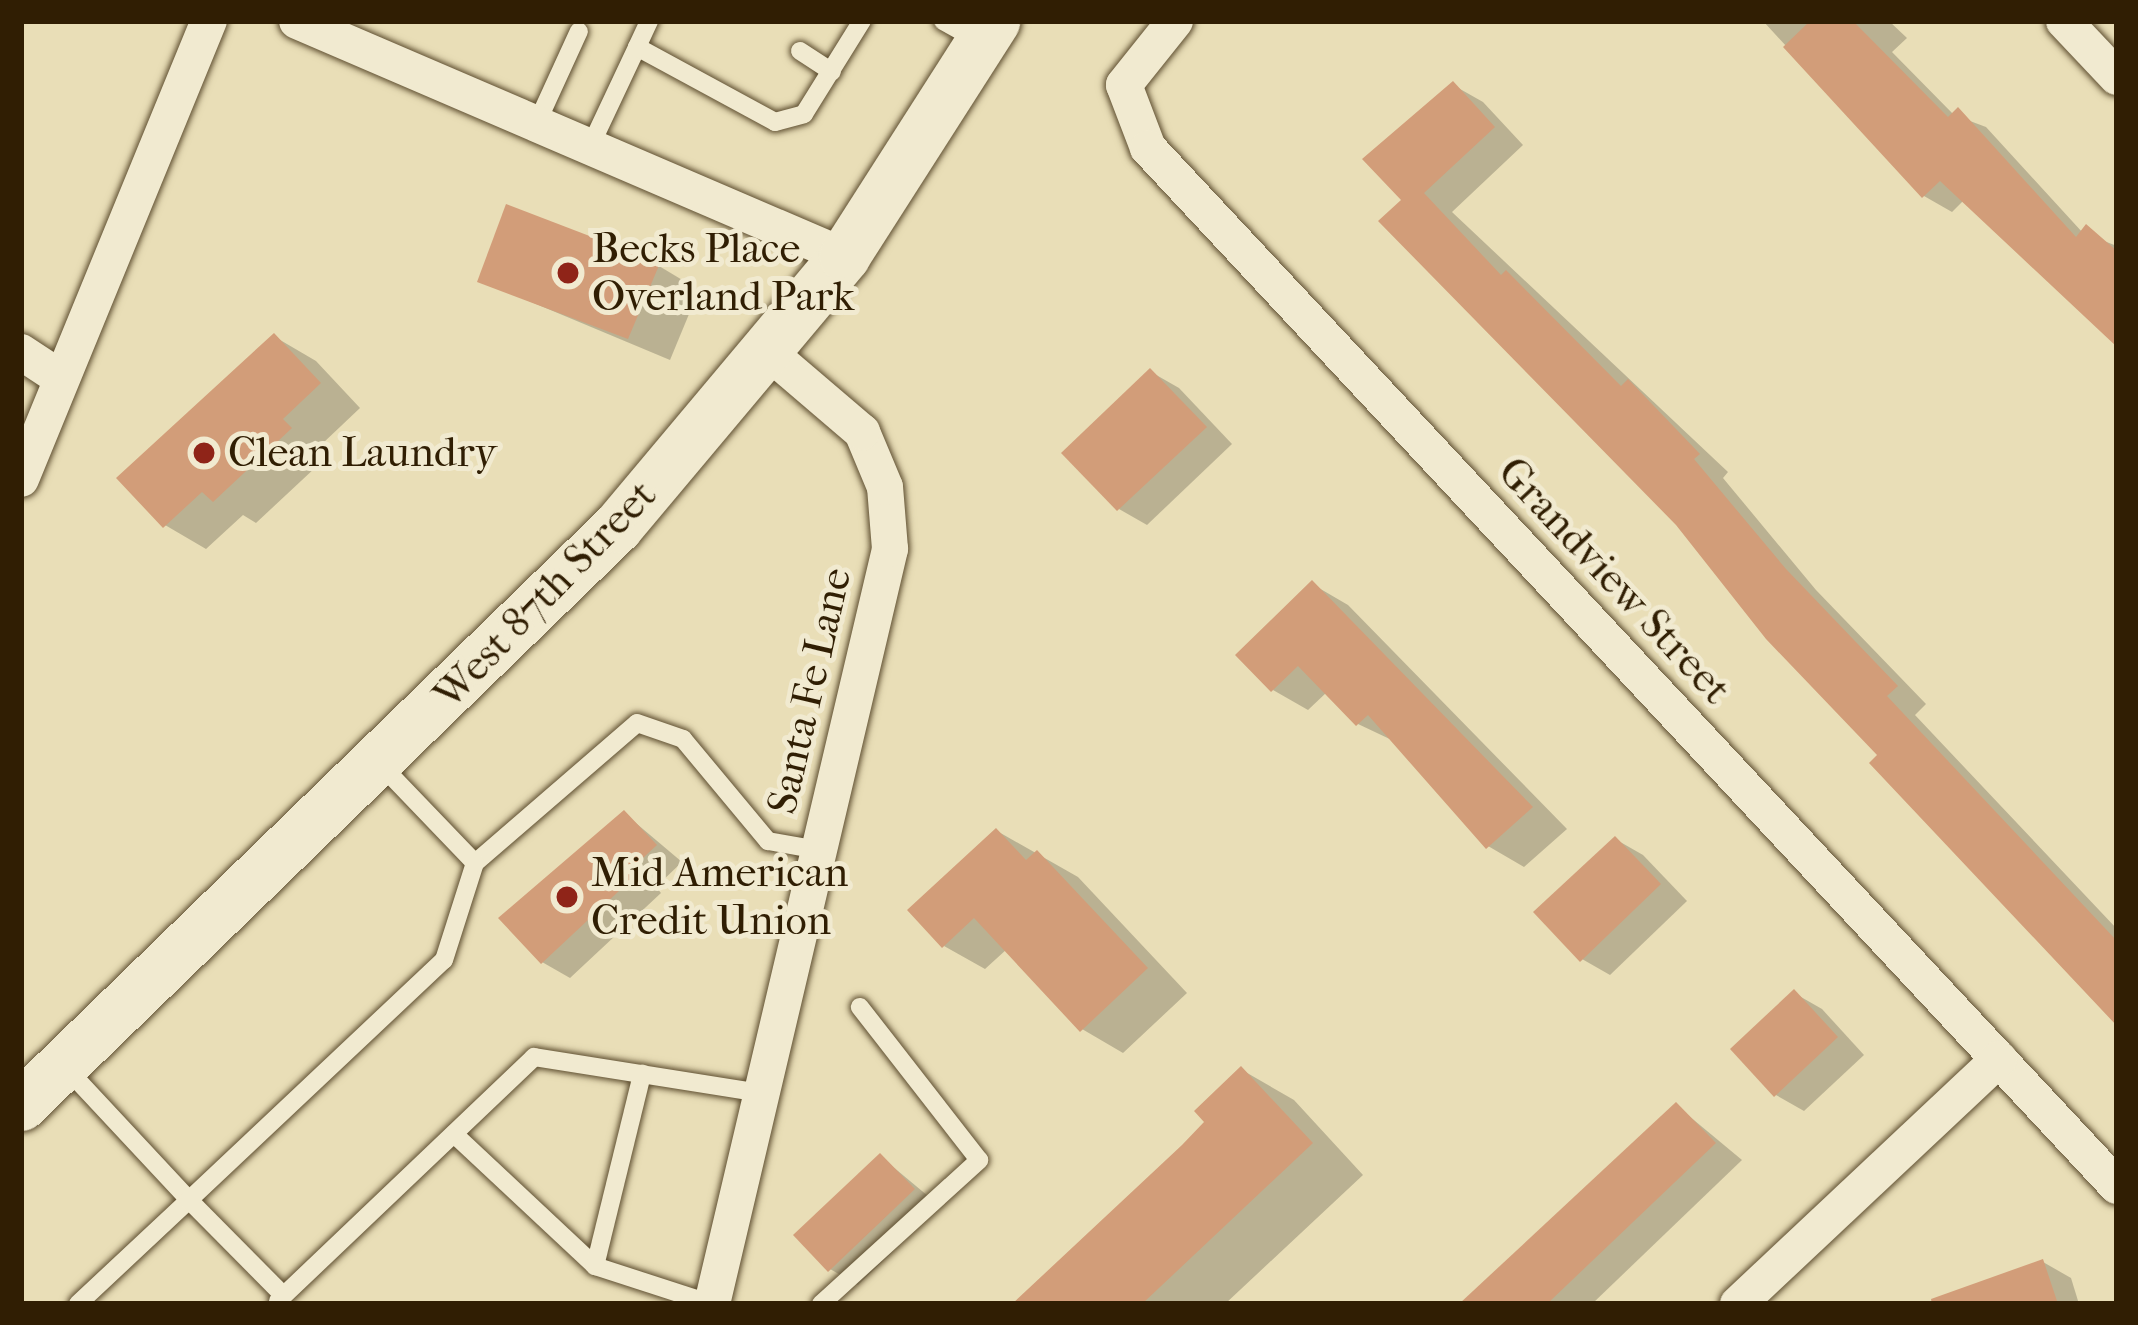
<!DOCTYPE html>
<style>
body{margin:0}
#map{position:relative;width:2138px;height:1325px;overflow:hidden;background:#e9deb7;font-family:"IM FELL French Canon",serif}
div>[style]{position:absolute}
.shadow>*{inset:0;background:#0003}
.building>*{inset:0;background:#d29d79}
.roads{filter:drop-shadow(0 0 3px #5e4e30) drop-shadow(0 0 3px #5e4e30)}
.service>*{height:18px;margin:-9px;padding:0 9px;transform-origin:9px;border-radius:9px;background:#f1ead0}
.minor>*{height:36px;margin:-18px;padding:0 18px;transform-origin:18px;border-radius:18px;background:#f1ead0}
.secondary>*{height:51px;margin:-25.5px;padding:0 25.5px;transform-origin:25.5px;border-radius:25.5px;background:#f1ead0}
.dots>*{width:33px;height:33px;translate:-50% -50%;box-sizing:border-box;border:6px solid #f1ead0;border-radius:50%}
span{translate:-50% -50%;white-space:nowrap;text-align:center;line-height:1.15;-webkit-text-stroke:10px #f1ead0;paint-order:stroke}
.poi-label{font-size:42px;color:#301e03}
.left{translate:0 -50%;text-align:left}
.street-label{font-size:42px;color:#301e03}
.frame{position:absolute;inset:0;border:24px solid #301e03;pointer-events:none}
</style>
<div id="map">
<div class="shadow">
<i style="clip-path:polygon(1763px 21px,1889px 21px,1907px 38px,1892px 52px,1954px 115px,1986px 127px,2083px 233px,2117px 246px,2117px 341px,1964px 200px,1952px 212px,1924px 196px)"></i>
<i style="clip-path:polygon(1453px 85px,1483px 102px,1523px 145px,1452px 212px,1728px 472px,1723px 478px,1816px 590px,1926px 704px,1915px 715px,2117px 929px,2117px 1021px,1405px 200px)"></i>
<i style="clip-path:polygon(659px 266px,699px 290px,670px 360px,481px 281px)"></i>
<i style="clip-path:polygon(275px 337px,316px 361px,360px 408px,322px 444px,331px 453px,256px 523px,243px 515px,206px 549px,165px 525px)"></i>
<i style="clip-path:polygon(1151px 372px,1179px 388px,1232px 444px,1147px 525px,1119px 509px)"></i>
<i style="clip-path:polygon(1312px 584px,1348px 605px,1567px 829px,1524px 867px,1488px 846px,1396px 742px,1358px 724px,1327px 692px,1308px 710px,1273px 690px)"></i>
<i style="clip-path:polygon(624px 813px,682px 862px,656px 887px,661px 893px,570px 978px,542px 962px)"></i>
<i style="clip-path:polygon(997px 831px,1078px 877px,1187px 993px,1123px 1053px,1082px 1029px,1007px 949px,985px 969px,944px 946px)"></i>
<i style="clip-path:polygon(1615px 839px,1643px 855px,1687px 901px,1610px 975px,1582px 959px)"></i>
<i style="clip-path:polygon(1794px 993px,1822px 1009px,1864px 1055px,1804px 1111px,1776px 1095px)"></i>
<i style="clip-path:polygon(1242px 1070px,1294px 1100px,1363px 1175px,1225px 1304px,1015px 1304px,1208px 1122px)"></i>
<i style="clip-path:polygon(1677px 1106px,1742px 1160px,1592px 1304px,1463px 1304px)"></i>
<i style="clip-path:polygon(880px 1156px,940px 1206px,858px 1285px,830px 1269px)"></i>
<i style="clip-path:polygon(2043px 1262px,2071px 1278px,2079px 1304px,1935px 1304px)"></i>
</div>
<div class="building">
<i style="clip-path:polygon(1810px 21px,1853px 21px,1948px 117px,1958px 107px,2076px 237px,2086px 224px,2117px 251px,2117px 347px,1940px 181px,1922px 198px,1783px 47px)"></i>
<i style="clip-path:polygon(1453px 81px,1495px 127px,1424px 193px,1501px 275px,1506px 270px,1621px 386px,1628px 379px,1700px 454px,1694px 459px,1786px 569px,1898px 686px,1887px 696px,2117px 941px,2117px 1026px,1869px 763px,1877px 755px,1766px 639px,1676px 525px,1378px 221px,1401px 200px,1362px 159px)"></i>
<i style="clip-path:polygon(506px 204px,660px 263px,628px 339px,477px 282px)"></i>
<i style="clip-path:polygon(274px 333px,321px 383px,283px 419px,292px 428px,213px 502px,202px 492px,163px 528px,116px 478px)"></i>
<i style="clip-path:polygon(1150px 368px,1207px 427px,1117px 511px,1061px 453px)"></i>
<i style="clip-path:polygon(1312px 580px,1533px 807px,1486px 849px,1368px 715px,1356px 726px,1298px 666px,1271px 692px,1235px 655px)"></i>
<i style="clip-path:polygon(624px 810px,657px 845px,630px 870px,635px 876px,541px 964px,498px 918px)"></i>
<i style="clip-path:polygon(996px 828px,1026px 860px,1037px 850px,1148px 968px,1080px 1032px,974px 918px,942px 948px,907px 910px)"></i>
<i style="clip-path:polygon(1615px 836px,1661px 884px,1580px 962px,1533px 912px)"></i>
<i style="clip-path:polygon(1794px 989px,1838px 1037px,1774px 1097px,1730px 1049px)"></i>
<i style="clip-path:polygon(1241px 1066px,1313px 1143px,1142px 1304px,1012px 1304px,1182px 1145px,1204px 1122px,1194px 1111px)"></i>
<i style="clip-path:polygon(1676px 1102px,1716px 1143px,1547px 1304px,1459px 1304px)"></i>
<i style="clip-path:polygon(880px 1153px,915px 1189px,828px 1272px,793px 1235px)"></i>
<i style="clip-path:polygon(2043px 1259px,2058px 1304px,1932px 1304px,1931px 1299px)"></i>
</div>
<div class="roads">
<div class="service">
<i style="left:943px;top:21px;width:39px;rotate:29deg"></i>
<i style="left:637px;top:47px;width:29px;rotate:-65deg"></i>
<i style="left:800px;top:51px;width:38px;rotate:33deg"></i>
<i style="left:536px;top:125px;width:103px;rotate:-65.4deg"></i>
<i style="left:590px;top:147px;width:110px;rotate:-64.8deg"></i>
<i style="left:637px;top:47px;width:157px;rotate:28.5deg"></i>
<i style="left:775px;top:122px;width:30px;rotate:-15deg"></i>
<i style="left:804px;top:114px;width:110px;rotate:-58.1deg"></i>
<i style="left:475px;top:863px;width:214px;rotate:-40.8deg"></i>
<i style="left:637px;top:723px;width:49px;rotate:19.2deg"></i>
<i style="left:683px;top:739px;width:133px;rotate:50.2deg"></i>
<i style="left:768px;top:841px;width:52px;rotate:10deg"></i>
<i style="left:67px;top:1069px;width:179px;rotate:47deg"></i>
<i style="left:189px;top:1200px;width:152px;rotate:136.9deg"></i>
<i style="left:454px;top:1134px;width:193px;rotate:43.1deg"></i>
<i style="left:595px;top:1266px;width:123px;rotate:18deg"></i>
<i style="left:595px;top:1266px;width:198px;rotate:-76.2deg"></i>
<i style="left:283px;top:1295px;width:134px;rotate:-134.7deg"></i>
<i style="left:189px;top:1200px;width:350px;rotate:-43.3deg"></i>
<i style="left:444px;top:960px;width:102px;rotate:-72.3deg"></i>
<i style="left:475px;top:863px;width:139px;rotate:-133.8deg"></i>
<i style="left:278px;top:1301px;width:354px;rotate:-43.6deg"></i>
<i style="left:534px;top:1057px;width:231px;rotate:9deg"></i>
<i style="left:821px;top:1304px;width:214px;rotate:-42.3deg"></i>
<i style="left:979px;top:1160px;width:194px;rotate:-127.9deg"></i>
</div>
<div class="minor">
<i style="left:297px;top:21px;width:595px;rotate:23.25deg"></i>
<i style="left:1175px;top:21px;width:82px;rotate:128.6deg"></i>
<i style="left:1124px;top:85px;width:67px;rotate:69.1deg"></i>
<i style="left:1148px;top:148px;width:1420px;rotate:46.97deg"></i>
<i style="left:2064px;top:21px;width:77px;rotate:46.6deg"></i>
<i style="left:21px;top:352px;width:45px;rotate:33.3deg"></i>
<i style="left:21px;top:479px;width:495px;rotate:-67.7deg"></i>
<i style="left:712px;top:1304px;width:776px;rotate:-76.73deg"></i>
<i style="left:890px;top:549px;width:62px;rotate:-94.6deg"></i>
<i style="left:885px;top:487px;width:60px;rotate:-112.7deg"></i>
<i style="left:862px;top:432px;width:125px;rotate:-139.5deg"></i>
<i style="left:1738px;top:1304px;width:358px;rotate:-43.2deg"></i>
</div>
<div class="secondary">
<i style="left:21px;top:1105px;width:830px;rotate:-44.12deg"></i>
<i style="left:617px;top:527px;width:354px;rotate:-50deg"></i>
<i style="left:844px;top:256px;width:279px;rotate:-57.4deg"></i>
</div>
</div>
<div class="dots">
<i style="left:568px;top:273px;background:#8f2418"></i>
<i style="left:204px;top:453px;background:#8f2418"></i>
<i style="left:567px;top:897px;background:#8f2418"></i>
</div>
<div class="poi-label">
<span class="left" style="left:592px;top:273px">Becks Place<br>Overland Park</span>
<span class="left" style="left:228px;top:453px">Clean Laundry</span>
<span class="left" style="left:591px;top:897px">Mid American<br>Credit Union</span>
</div>
<div class="street-label">
<span style="left:1614px;top:581px;rotate:47deg">Grandview Street</span>
<span style="left:545px;top:595px;rotate:-46deg">West 87th Street</span>
<span style="left:810px;top:691px;rotate:-77deg">Santa Fe Lane</span>
</div>
<div class="frame"></div>
</div>
